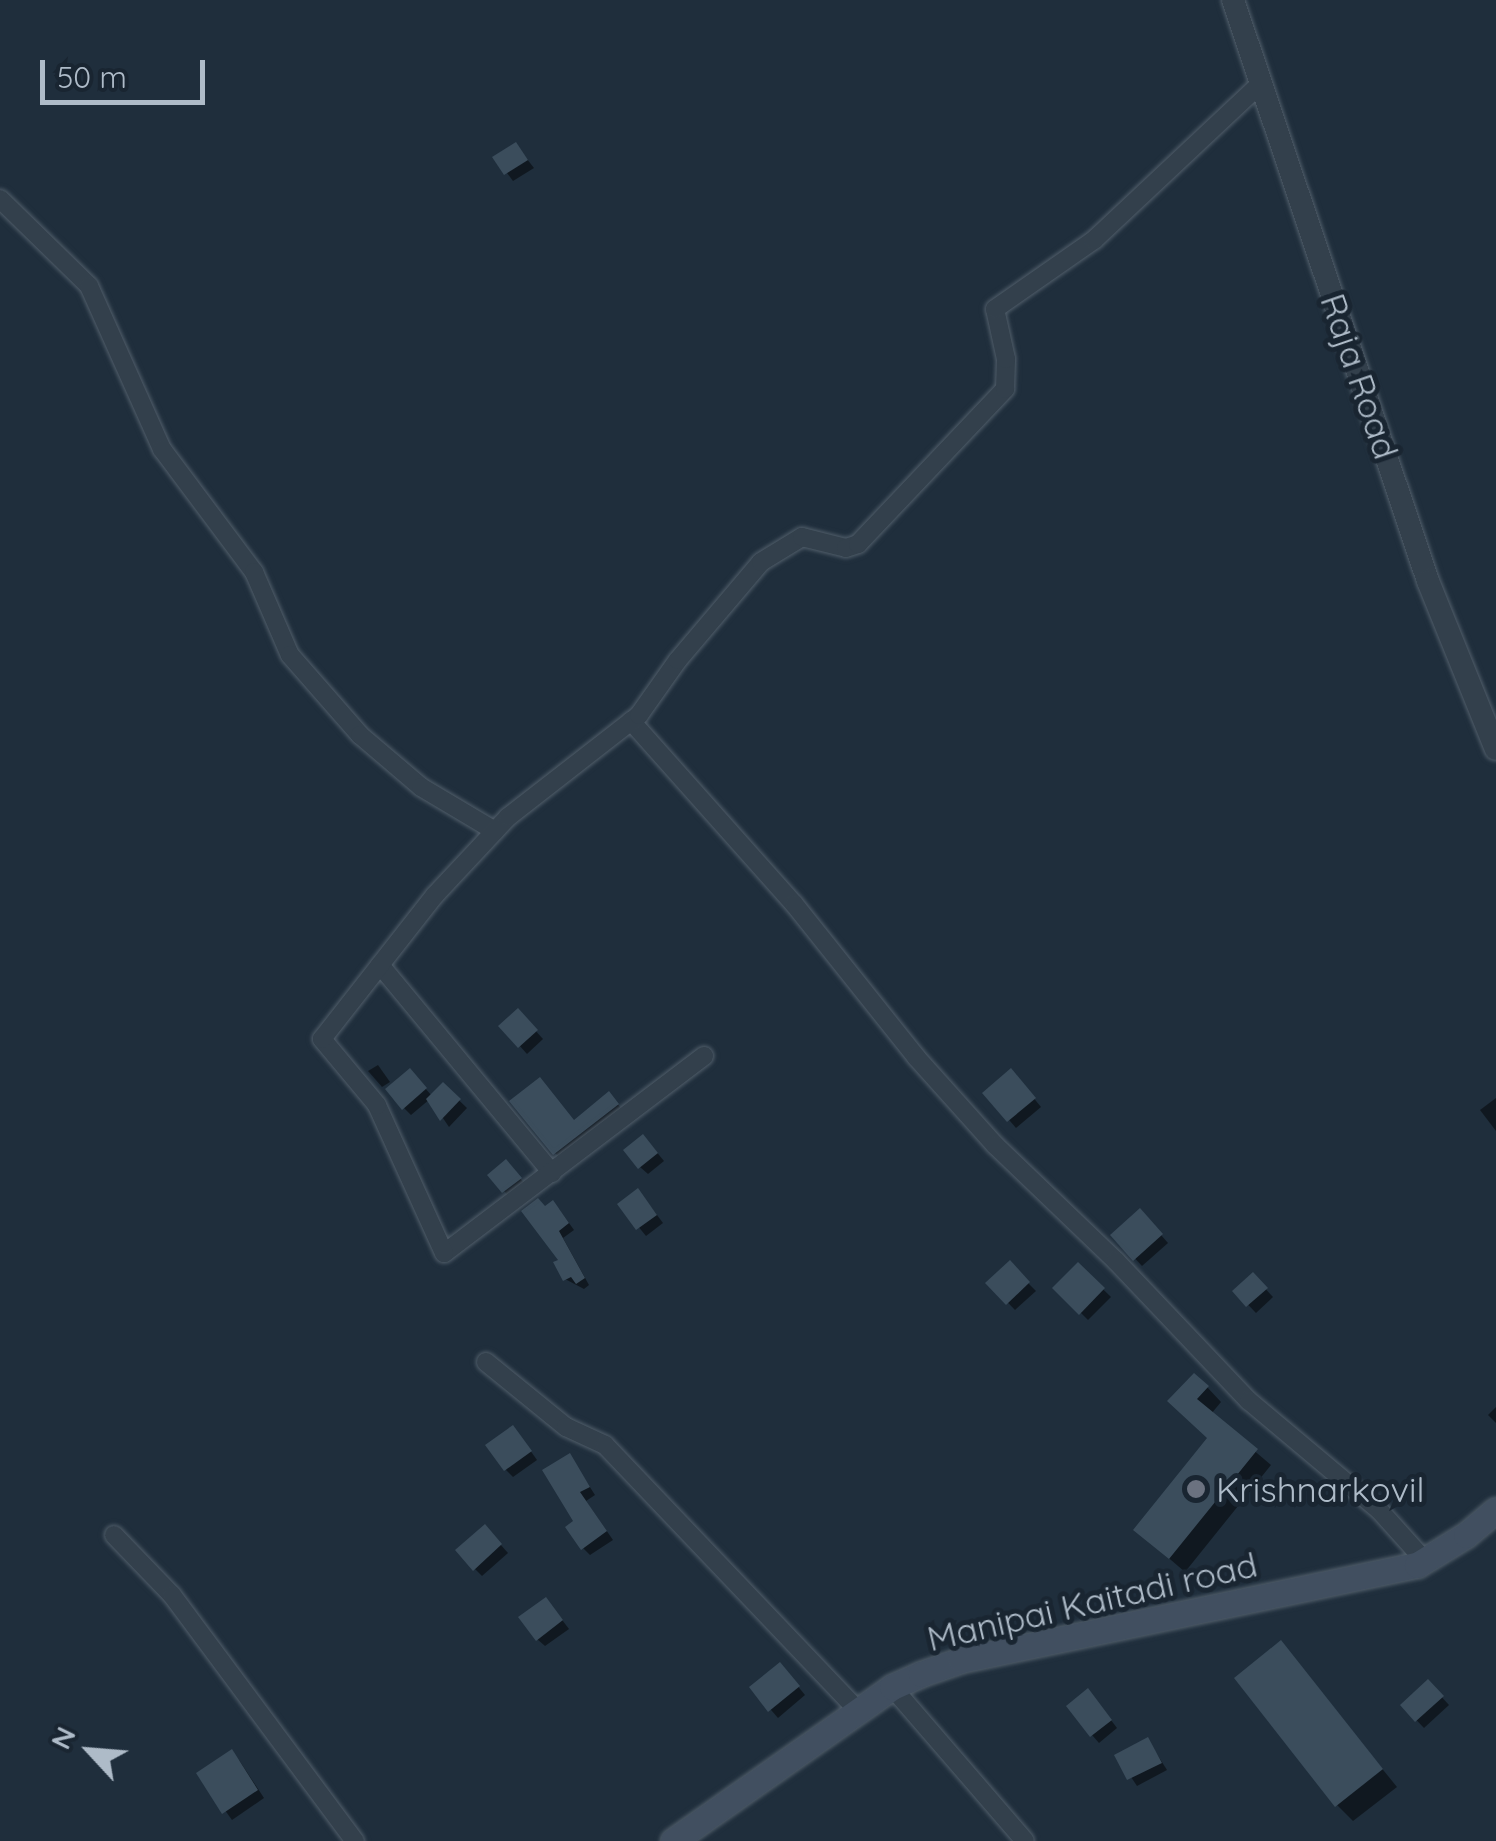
<!DOCTYPE html>
<style>
body{margin:0}
#map{position:relative;width:1496px;height:1841px;overflow:hidden;background:#1f2e3c;font-family:Quicksand,sans-serif}
div>[style]{position:absolute}
.shadow>*{inset:0;background:#0007}
.building>*{inset:0;background:#3b4d5c}
.roads{filter:drop-shadow(0 0 2px #515e6a) drop-shadow(0 0 2px #515e6a)}
.minor>*{height:18px;margin:-9px;padding:0 9px;transform-origin:9px;border-radius:9px;background:#33404c}
.tertiary>*{height:22px;margin:-11px;padding:0 11px;transform-origin:11px;border-radius:11px;background:#33404c}
.secondary>*{height:25px;margin:-12.5px;padding:0 12.5px;transform-origin:12.5px;border-radius:12.5px;background:#414f60}
.dots>*{width:28px;height:28px;translate:-50% -50%;box-sizing:border-box;border:5px solid #192531;border-radius:50%}
span{translate:-50% -50%;white-space:nowrap;text-align:center;line-height:1.15;-webkit-text-stroke:10px #192531;paint-order:stroke}
.street-label{font-size:35px;color:#aebbc8}
.poi-label{font-size:35px;color:#aebbc8}
.left{translate:0 -50%;text-align:left}
.north{position:absolute;left:40px;top:1701px;width:100px;height:100px;-webkit-text-stroke:8px #192531;paint-order:stroke;rotate:296deg;font-size:28px;font-weight:700;line-height:40px;text-align:center;color:#aebbc8}
.north::after{content:'';display:block;margin:auto;width:35px;height:45px;background:#aebbc8;clip-path:polygon(50% 0,100% 100%,50% 72%,0 100%)}
.scale{position:absolute;left:40px;top:60px;width:165px;height:45px;box-sizing:border-box;border:5px solid #aebbc8;border-top:0;padding-left:12px;font-size:30px;line-height:35px;white-space:nowrap;color:#aebbc8;-webkit-text-stroke:8px #192531;paint-order:stroke}
</style>
<div id="map">
<div class="shadow">
<i style="clip-path:polygon(516px 145px,534px 168px,513px 181px,496px 158px)"></i>
<i style="clip-path:polygon(518px 1011px,543px 1039px,527px 1054px,502px 1026px)"></i>
<i style="clip-path:polygon(378px 1065px,390px 1082px,382px 1087px,368px 1071px)"></i>
<i style="clip-path:polygon(417px 1079px,432px 1096px,443px 1085px,467px 1108px,449px 1127px,430px 1099px,411px 1115px,404px 1108px)"></i>
<i style="clip-path:polygon(1018px 1079px,1041px 1107px,1016px 1128px,986px 1093px)"></i>
<i style="clip-path:polygon(1496px 1098px,1496px 1131px,1480px 1110px)"></i>
<i style="clip-path:polygon(616px 1102px,624px 1112px,562px 1160px,555px 1153px,575px 1123px)"></i>
<i style="clip-path:polygon(650px 1144px,664px 1161px,648px 1174px,640px 1167px)"></i>
<i style="clip-path:polygon(513px 1169px,527px 1187px,511px 1199px,490px 1175px)"></i>
<i style="clip-path:polygon(645px 1199px,663px 1223px,646px 1236px,620px 1204px)"></i>
<i style="clip-path:polygon(545px 1209px,559px 1209px,574px 1230px,563px 1238px,589px 1285px,584px 1289px,565px 1279px)"></i>
<i style="clip-path:polygon(1147px 1219px,1168px 1243px,1142px 1266px,1113px 1235px)"></i>
<i style="clip-path:polygon(1009px 1264px,1036px 1291px,1015px 1310px,989px 1283px)"></i>
<i style="clip-path:polygon(1078px 1265px,1111px 1297px,1088px 1320px,1056px 1288px)"></i>
<i style="clip-path:polygon(1253px 1275px,1273px 1297px,1256px 1313px,1235px 1291px)"></i>
<i style="clip-path:polygon(1207px 1387px,1221px 1402px,1211px 1414px,1271px 1465px,1185px 1572px,1136px 1530px,1210px 1439px,1170px 1401px)"></i>
<i style="clip-path:polygon(1496px 1407px,1496px 1423px,1488px 1415px)"></i>
<i style="clip-path:polygon(520px 1436px,537px 1460px,513px 1477px,506px 1470px)"></i>
<i style="clip-path:polygon(570px 1456px,595px 1495px,586px 1501px,613px 1540px,590px 1555px,583px 1548px,576px 1522px)"></i>
<i style="clip-path:polygon(492px 1535px,508px 1553px,482px 1576px,475px 1569px)"></i>
<i style="clip-path:polygon(553px 1608px,569px 1629px,545px 1646px,537px 1639px)"></i>
<i style="clip-path:polygon(1281px 1644px,1397px 1787px,1353px 1821px,1337px 1805px)"></i>
<i style="clip-path:polygon(787px 1673px,805px 1695px,778px 1718px,752px 1688px)"></i>
<i style="clip-path:polygon(1428px 1682px,1449px 1705px,1424px 1728px,1403px 1706px)"></i>
<i style="clip-path:polygon(1095px 1699px,1117px 1728px,1099px 1743px,1092px 1735px)"></i>
<i style="clip-path:polygon(1148px 1740px,1167px 1770px,1137px 1786px,1117px 1756px)"></i>
<i style="clip-path:polygon(239px 1760px,264px 1798px,232px 1820px,199px 1774px)"></i>
</div>
<div class="building">
<i style="clip-path:polygon(516px 142px,528px 160px,504px 175px,492px 157px)"></i>
<i style="clip-path:polygon(518px 1008px,538px 1030px,518px 1048px,498px 1026px)"></i>
<i style="clip-path:polygon(410px 1068px,427px 1088px,402px 1110px,385px 1089px)"></i>
<i style="clip-path:polygon(1011px 1068px,1036px 1098px,1007px 1122px,982px 1093px)"></i>
<i style="clip-path:polygon(540px 1077px,574px 1120px,609px 1091px,619px 1104px,553px 1155px,509px 1101px)"></i>
<i style="clip-path:polygon(443px 1082px,461px 1099px,440px 1121px,426px 1099px)"></i>
<i style="clip-path:polygon(643px 1134px,658px 1153px,638px 1169px,623px 1150px)"></i>
<i style="clip-path:polygon(506px 1159px,522px 1178px,502px 1193px,487px 1175px)"></i>
<i style="clip-path:polygon(638px 1188px,657px 1215px,636px 1230px,617px 1204px)"></i>
<i style="clip-path:polygon(538px 1198px,545px 1206px,553px 1200px,569px 1223px,559px 1231px,585px 1278px,576px 1284px,571px 1277px,563px 1281px,553px 1262px,558px 1260px,521px 1211px)"></i>
<i style="clip-path:polygon(1140px 1208px,1163px 1234px,1133px 1261px,1110px 1235px)"></i>
<i style="clip-path:polygon(1010px 1260px,1030px 1282px,1006px 1305px,985px 1283px)"></i>
<i style="clip-path:polygon(1078px 1262px,1105px 1288px,1079px 1315px,1052px 1288px)"></i>
<i style="clip-path:polygon(1253px 1272px,1268px 1288px,1246px 1307px,1232px 1291px)"></i>
<i style="clip-path:polygon(1194px 1373px,1209px 1386px,1197px 1399px,1258px 1449px,1169px 1559px,1133px 1530px,1207px 1438px,1167px 1401px)"></i>
<i style="clip-path:polygon(513px 1425px,532px 1451px,504px 1471px,485px 1445px)"></i>
<i style="clip-path:polygon(570px 1453px,590px 1487px,580px 1492px,607px 1531px,581px 1550px,565px 1527px,573px 1521px,542px 1470px)"></i>
<i style="clip-path:polygon(485px 1524px,502px 1544px,473px 1571px,455px 1550px)"></i>
<i style="clip-path:polygon(546px 1597px,563px 1620px,536px 1641px,518px 1617px)"></i>
<i style="clip-path:polygon(1281px 1640px,1383px 1769px,1335px 1807px,1234px 1678px)"></i>
<i style="clip-path:polygon(780px 1662px,800px 1686px,768px 1712px,749px 1687px)"></i>
<i style="clip-path:polygon(1428px 1679px,1444px 1696px,1415px 1722px,1400px 1705px)"></i>
<i style="clip-path:polygon(1088px 1688px,1112px 1720px,1090px 1737px,1066px 1706px)"></i>
<i style="clip-path:polygon(1148px 1737px,1162px 1763px,1127px 1780px,1114px 1755px)"></i>
<i style="clip-path:polygon(232px 1749px,258px 1790px,222px 1814px,196px 1773px)"></i>
</div>
<div class="roads">
<div class="minor">
<i style="left:0;top:199px;width:124px;rotate:44.3deg"></i>
<i style="left:89px;top:286px;width:179px;rotate:65.9deg"></i>
<i style="left:162px;top:449px;width:154px;rotate:53.2deg"></i>
<i style="left:254px;top:572px;width:90px;rotate:66.6deg"></i>
<i style="left:290px;top:655px;width:106px;rotate:48.8deg"></i>
<i style="left:360px;top:735px;width:80px;rotate:40.4deg"></i>
<i style="left:421px;top:787px;width:86px;rotate:30.7deg"></i>
<i style="left:631px;top:721px;width:245px;rotate:48.3deg"></i>
<i style="left:794px;top:904px;width:196px;rotate:51.4deg"></i>
<i style="left:916px;top:1057px;width:118px;rotate:48.1deg"></i>
<i style="left:995px;top:1145px;width:168px;rotate:43.8deg"></i>
<i style="left:1116px;top:1261px;width:193px;rotate:46.5deg"></i>
<i style="left:1249px;top:1401px;width:171px;rotate:40deg"></i>
<i style="left:1380px;top:1511px;width:67px;rotate:48deg"></i>
<i style="left:380px;top:965px;width:270px;rotate:50.4deg"></i>
<i style="left:704px;top:1056px;width:326px;rotate:142.8deg"></i>
<i style="left:444px;top:1253px;width:162px;rotate:-114.4deg"></i>
<i style="left:377px;top:1105px;width:86px;rotate:-129.8deg"></i>
<i style="left:322px;top:1039px;width:183px;rotate:-51.9deg"></i>
<i style="left:435px;top:895px;width:107px;rotate:-46.9deg"></i>
<i style="left:508px;top:817px;width:166px;rotate:-37.9deg"></i>
<i style="left:639px;top:715px;width:67px;rotate:-54.7deg"></i>
<i style="left:678px;top:660px;width:128px;rotate:-49.7deg"></i>
<i style="left:761px;top:562px;width:48px;rotate:-31.4deg"></i>
<i style="left:802px;top:537px;width:45px;rotate:14deg"></i>
<i style="left:846px;top:548px;width:13px;rotate:-18deg"></i>
<i style="left:858px;top:544px;width:214px;rotate:-46.5deg"></i>
<i style="left:1005px;top:389px;width:30px;rotate:-88deg"></i>
<i style="left:1006px;top:359px;width:51px;rotate:-102.4deg"></i>
<i style="left:995px;top:309px;width:121px;rotate:-34.9deg"></i>
<i style="left:1094px;top:240px;width:229px;rotate:-43.2deg"></i>
<i style="left:486px;top:1362px;width:103px;rotate:39.1deg"></i>
<i style="left:566px;top:1427px;width:43px;rotate:24.8deg"></i>
<i style="left:605px;top:1445px;width:367px;rotate:46.4deg"></i>
<i style="left:114px;top:1535px;width:83px;rotate:46deg"></i>
<i style="left:172px;top:1595px;width:307px;rotate:53.4deg"></i>
<i style="left:892px;top:1687px;width:203px;rotate:49.2deg"></i>
</div>
<div class="tertiary">
<i style="left:1233px;top:0;width:613px;rotate:71.45deg"></i>
<i style="left:1428px;top:581px;width:181px;rotate:68deg"></i>
</div>
<div class="secondary">
<i style="left:673px;top:1841px;width:268px;rotate:-35.1deg"></i>
<i style="left:892px;top:1687px;width:32px;rotate:-24deg"></i>
<i style="left:921px;top:1674px;width:42px;rotate:-19.3deg"></i>
<i style="left:961px;top:1660px;width:466px;rotate:-11.8deg"></i>
<i style="left:1417px;top:1565px;width:57px;rotate:-31.5deg"></i>
<i style="left:1466px;top:1535px;width:39px;rotate:-40deg"></i>
</div>
</div>
<div class="dots">
<i style="left:1196px;top:1489px;background:#6b7280"></i>
</div>
<div class="street-label">
<span style="left:1360px;top:376px;rotate:71deg">Raja Road</span>
<span style="left:1092px;top:1601px;rotate:-13deg">Manipai Kaitadi road</span>
</div>
<div class="poi-label">
<span class="left" style="left:1216px;top:1489px">Krishnarkovil</span>
</div>
<div class="north">N</div>
<div class="scale">50 m</div>
</div>
